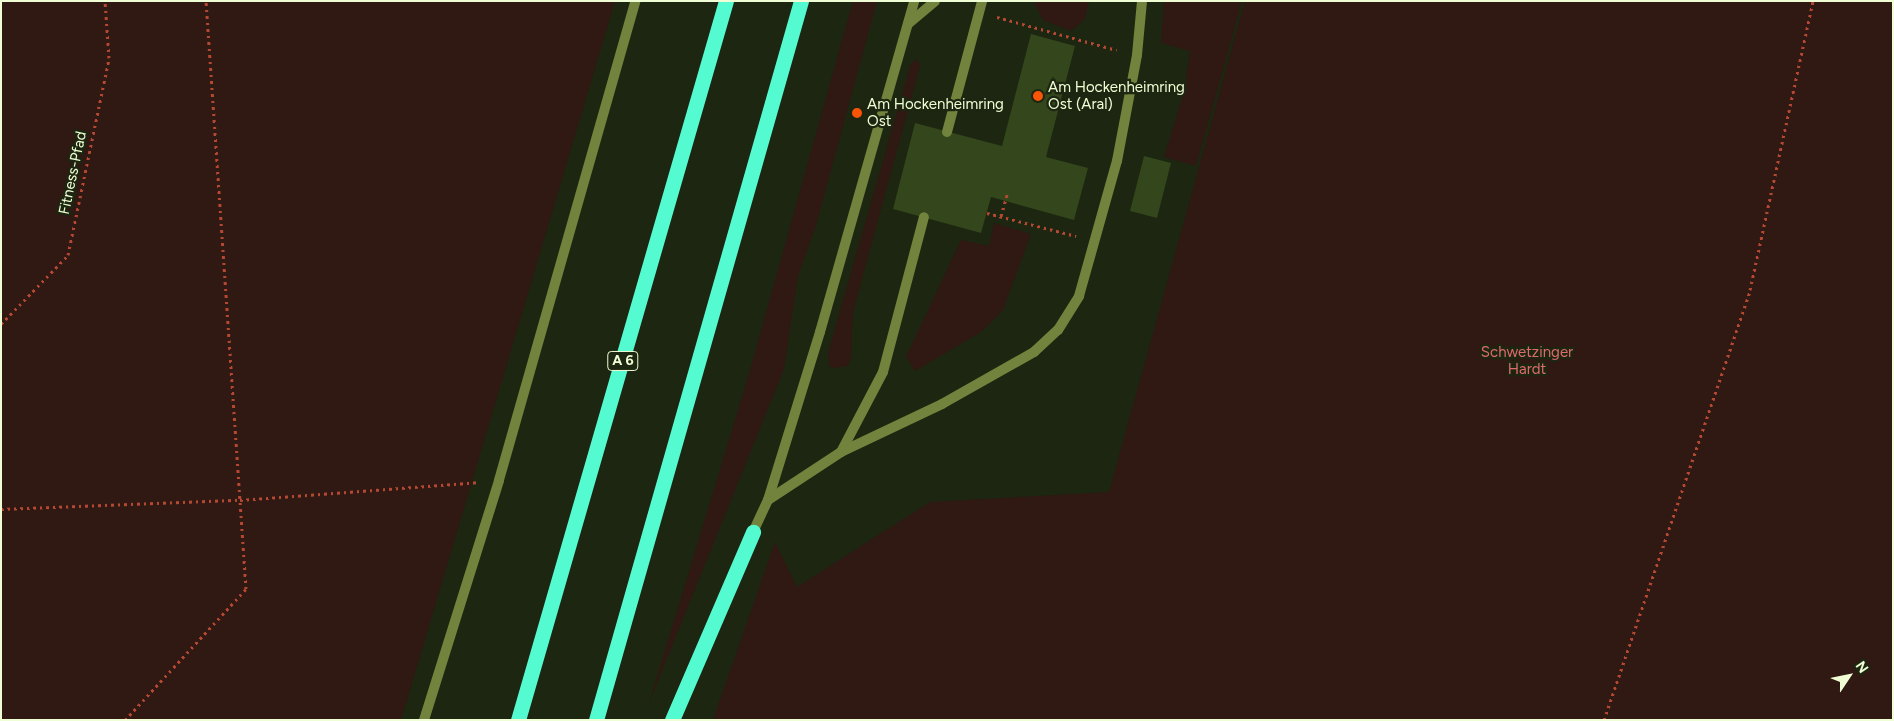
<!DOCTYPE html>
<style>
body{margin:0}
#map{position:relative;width:1894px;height:721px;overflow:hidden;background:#1d2610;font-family:Figtree,sans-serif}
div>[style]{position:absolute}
.green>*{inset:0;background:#301813}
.building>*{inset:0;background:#34461c}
.path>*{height:3px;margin-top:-1.5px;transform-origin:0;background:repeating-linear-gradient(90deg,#b54832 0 2.5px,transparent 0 6.5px)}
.lane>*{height:10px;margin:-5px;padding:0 5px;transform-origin:5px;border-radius:5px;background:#71833c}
.highway>*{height:15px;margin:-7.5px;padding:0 7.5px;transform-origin:7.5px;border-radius:7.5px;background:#54fbd0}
.dots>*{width:14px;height:14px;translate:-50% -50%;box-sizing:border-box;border:2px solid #1d2610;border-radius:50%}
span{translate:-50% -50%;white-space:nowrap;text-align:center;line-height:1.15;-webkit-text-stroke:4.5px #1d2610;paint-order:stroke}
.shield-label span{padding:1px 4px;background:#1d2610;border:1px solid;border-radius:4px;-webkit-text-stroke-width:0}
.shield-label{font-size:14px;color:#f0fed5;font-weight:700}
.poi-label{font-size:15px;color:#f0fed5}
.left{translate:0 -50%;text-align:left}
.street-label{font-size:15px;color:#f0fed5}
.park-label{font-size:15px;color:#df6a6d}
.frame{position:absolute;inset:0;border:2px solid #f0fed5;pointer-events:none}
.north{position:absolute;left:1824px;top:651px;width:50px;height:50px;-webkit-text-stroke:4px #1d2610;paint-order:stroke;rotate:56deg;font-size:14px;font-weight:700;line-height:20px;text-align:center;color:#f0fed5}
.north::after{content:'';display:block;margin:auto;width:18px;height:22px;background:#f0fed5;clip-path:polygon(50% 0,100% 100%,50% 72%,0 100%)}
</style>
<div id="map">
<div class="green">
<i style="clip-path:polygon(1px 1px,615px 1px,401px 720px,1px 720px)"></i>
<i style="clip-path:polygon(853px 1px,877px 1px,816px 225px,798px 276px,784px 369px,649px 703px,748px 377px)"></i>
<i style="clip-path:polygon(1089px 1px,1085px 19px,1071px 31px,1043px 20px,1034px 2px)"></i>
<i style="clip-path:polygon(1164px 1px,1242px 1px,1196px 166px,1164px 157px,1184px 92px,1190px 51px,1161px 43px)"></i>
<i style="clip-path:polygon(1245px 1px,1893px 1px,1893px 720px,713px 720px,775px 542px,797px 587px,930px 502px,1109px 492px)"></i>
<i style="clip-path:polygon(917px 59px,920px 66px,853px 312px,851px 357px,848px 366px,834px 368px,829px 366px,828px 353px,911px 63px)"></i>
<i style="clip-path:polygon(994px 223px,1031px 234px,1003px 310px,981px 332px,915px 371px,906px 357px,961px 240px,989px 246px)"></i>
</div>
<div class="building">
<i style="clip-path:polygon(1031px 34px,1075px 46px,1046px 157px,1088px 168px,1074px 220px,991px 197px,981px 233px,893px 209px,915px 123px,1002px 146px)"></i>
<i style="clip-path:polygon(1144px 156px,1171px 163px,1157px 218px,1130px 211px)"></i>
</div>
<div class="path">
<i style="left:997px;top:17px;width:124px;rotate:15.4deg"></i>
<i style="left:987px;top:213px;width:92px;rotate:14.5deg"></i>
<i style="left:1001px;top:216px;width:25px;rotate:-74deg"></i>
<i style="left:1px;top:324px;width:96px;rotate:-45.8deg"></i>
<i style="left:68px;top:255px;width:201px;rotate:-78.2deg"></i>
<i style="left:109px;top:58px;width:57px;rotate:-94deg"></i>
<i style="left:1px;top:509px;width:239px;rotate:-2.2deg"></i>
<i style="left:240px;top:500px;width:238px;rotate:-4.3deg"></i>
<i style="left:125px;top:720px;width:178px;rotate:-47.3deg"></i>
<i style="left:246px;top:589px;width:589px;rotate:-93.89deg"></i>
<i style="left:1604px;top:720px;width:454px;rotate:-71.2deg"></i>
<i style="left:1750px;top:290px;width:296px;rotate:-77.7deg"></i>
</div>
<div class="lane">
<i style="left:908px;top:24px;width:35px;rotate:-40deg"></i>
<i style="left:947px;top:132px;width:136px;rotate:-75deg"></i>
<i style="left:841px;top:452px;width:90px;rotate:-62.3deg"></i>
<i style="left:883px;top:372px;width:160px;rotate:-75.2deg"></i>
<i style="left:768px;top:500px;width:87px;rotate:-33.3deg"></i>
<i style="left:841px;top:452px;width:112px;rotate:-25.4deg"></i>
<i style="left:942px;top:404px;width:106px;rotate:-29.5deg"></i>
<i style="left:1034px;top:352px;width:33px;rotate:-43deg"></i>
<i style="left:1058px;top:330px;width:40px;rotate:-58deg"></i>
<i style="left:1079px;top:296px;width:140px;rotate:-74.3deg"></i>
<i style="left:1117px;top:161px;width:108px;rotate:-79.3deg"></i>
<i style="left:1137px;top:55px;width:54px;rotate:-84.7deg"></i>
<i style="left:753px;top:532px;width:35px;rotate:-65deg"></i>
<i style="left:768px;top:500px;width:176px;rotate:-72.8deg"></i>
<i style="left:820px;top:332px;width:344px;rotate:-74.1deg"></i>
<i style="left:424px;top:720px;width:251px;rotate:-72.6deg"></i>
<i style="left:499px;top:480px;width:498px;rotate:-74.1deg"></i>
</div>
<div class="highway">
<i style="left:518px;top:720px;width:748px;rotate:-73.87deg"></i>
<i style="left:596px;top:720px;width:748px;rotate:-74.09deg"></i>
<i style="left:672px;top:720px;width:205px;rotate:-66.7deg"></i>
</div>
<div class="dots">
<i style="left:1038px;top:96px;background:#f95507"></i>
<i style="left:857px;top:113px;background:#f95507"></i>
</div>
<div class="shield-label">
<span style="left:623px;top:361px">A 6</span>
</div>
<div class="poi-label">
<span class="left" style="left:1048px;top:96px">Am Hockenheimring<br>Ost (Aral)</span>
<span class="left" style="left:867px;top:113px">Am Hockenheimring<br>Ost</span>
</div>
<div class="street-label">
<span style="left:73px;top:173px;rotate:-78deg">Fitness-Pfad</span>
</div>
<div class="park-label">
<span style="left:1527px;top:361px">Schwetzinger<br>Hardt</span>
</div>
<div class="frame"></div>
<div class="north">N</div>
</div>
